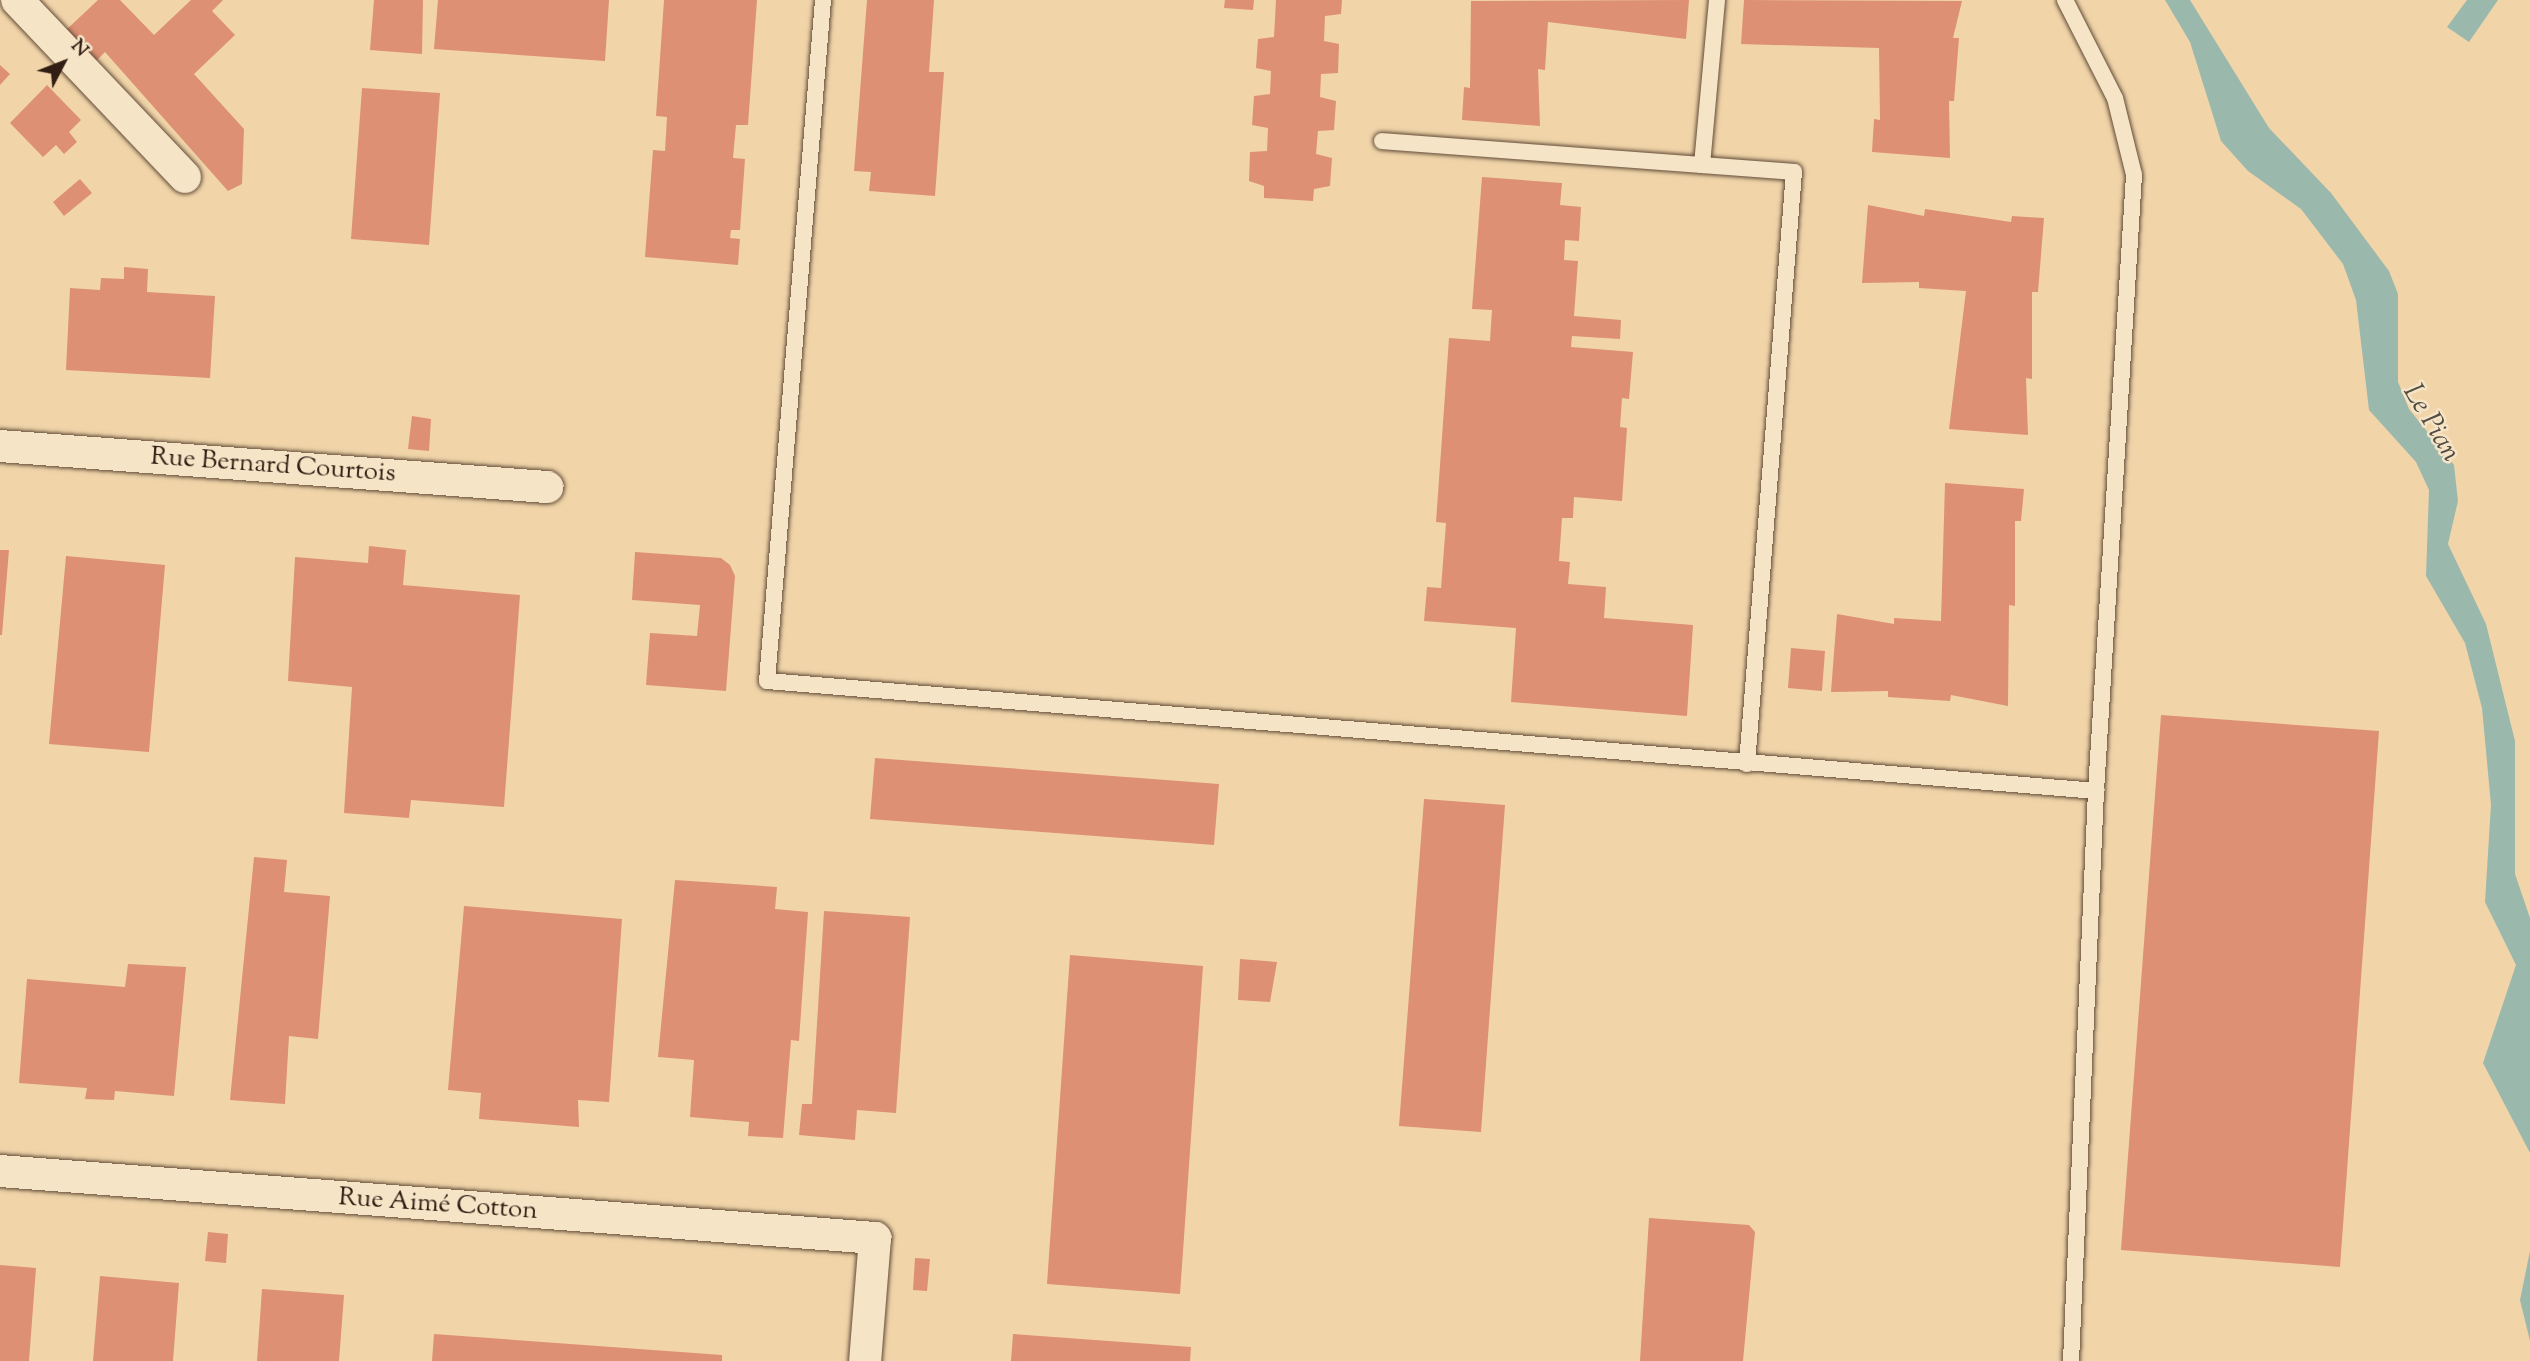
<!DOCTYPE html>
<meta charset="utf-8">
<style>
body{margin:0}
#map{position:relative;width:2530px;height:1361px;overflow:hidden;background:#f1d5a9;font-family:"Sorts Mill Goudy",serif}
div>[style]{position:absolute}
.water>*{inset:0;background:#9bb8ad}
.building>*{inset:0;background:#dd9073}
.roads{filter:drop-shadow(0 0 2px #614b38) drop-shadow(0 0 2px #614b38)}
.service>*{height:16px;margin:-8px;padding:0 8px;transform-origin:8px;border-radius:8px;background:#f6e4c7}
.minor>*{height:32px;margin:-16px;padding:0 16px;transform-origin:16px;border-radius:16px;background:#f6e4c7}
span{translate:-50% -50%;white-space:nowrap;text-align:center;line-height:1.15;-webkit-text-stroke:5px #f6e4c7;paint-order:stroke}
.street-label{font-size:26px;color:#311d13}
.water-label{font-size:28px;color:#514c41;font-style:italic}
.north{position:absolute;left:28px;top:28px;width:70px;height:70px;-webkit-text-stroke:5px #f6e4c7;paint-order:stroke;rotate:48deg;font-size:19px;font-weight:700;line-height:28px;text-align:center;color:#311d13}
.north::after{content:'';display:block;margin:auto;width:24px;height:32px;background:#311d13;clip-path:polygon(50% 0,100% 100%,50% 72%,0 100%)}
</style>
<div id="map">
<div class="water">
<i style="clip-path:polygon(2165px 0,2190px 0,2269px 128px,2331px 193px,2389px 271px,2398px 294px,2398px 382px,2409px 409px,2454px 465px,2458px 501px,2448px 544px,2486px 624px,2515px 741px,2515px 874px,2530px 918px,2530px 1153px,2483px 1063px,2516px 965px,2485px 902px,2491px 805px,2482px 708px,2465px 643px,2426px 576px,2429px 490px,2416px 462px,2369px 410px,2356px 300px,2343px 264px,2301px 209px,2248px 171px,2221px 141px,2190px 42px)"></i>
<i style="clip-path:polygon(2467px 0,2498px 0,2469px 42px,2447px 27px)"></i>
<i style="clip-path:polygon(2530px 1251px,2530px 1341px,2520px 1300px)"></i>
</div>
<div class="building">
<i style="clip-path:polygon(98px 0,120px 0,154px 35px,191px 0,223px 0,212px 11px,235px 35px,194px 74px,244px 129px,242px 184px,228px 191px,105px 52px,95px 62px,65px 31px)"></i>
<i style="clip-path:polygon(374px 0,423px 0,422px 54px,370px 50px)"></i>
<i style="clip-path:polygon(438px 0,609px 0,605px 61px,434px 49px)"></i>
<i style="clip-path:polygon(664px 0,757px 0,748px 125px,736px 125px,733px 158px,745px 159px,740px 230px,731px 230px,730px 238px,740px 239px,738px 265px,645px 257px,653px 150px,665px 151px,667px 117px,656px 116px)"></i>
<i style="clip-path:polygon(867px 0,934px 0,929px 72px,944px 72px,935px 196px,869px 191px,871px 172px,854px 171px)"></i>
<i style="clip-path:polygon(1225px 0,1254px 0,1253px 10px,1224px 8px)"></i>
<i style="clip-path:polygon(1276px 0,1342px 0,1341px 14px,1325px 16px,1324px 41px,1339px 44px,1338px 73px,1321px 74px,1320px 97px,1336px 101px,1334px 130px,1318px 131px,1316px 154px,1332px 158px,1330px 186px,1314px 189px,1313px 201px,1264px 198px,1264px 186px,1249px 181px,1250px 152px,1267px 151px,1268px 128px,1252px 125px,1254px 96px,1270px 94px,1271px 71px,1256px 68px,1258px 39px,1274px 37px)"></i>
<i style="clip-path:polygon(1689px 0,1686px 39px,1548px 22px,1545px 70px,1538px 69px,1540px 126px,1462px 120px,1464px 87px,1470px 88px,1471px 1px)"></i>
<i style="clip-path:polygon(1744px 0,1962px 1px,1953px 38px,1959px 38px,1954px 101px,1949px 101px,1950px 158px,1872px 152px,1874px 119px,1880px 120px,1879px 48px,1741px 44px)"></i>
<i style="clip-path:polygon(0 65px,10px 74px,0 85px)"></i>
<i style="clip-path:polygon(47px 85px,81px 120px,69px 132px,77px 142px,64px 154px,56px 145px,43px 157px,10px 123px)"></i>
<i style="clip-path:polygon(362px 88px,440px 93px,429px 245px,351px 239px)"></i>
<i style="clip-path:polygon(1482px 177px,1562px 183px,1560px 205px,1581px 207px,1579px 241px,1565px 240px,1564px 260px,1578px 261px,1574px 316px,1621px 320px,1620px 339px,1572px 336px,1571px 347px,1633px 352px,1629px 399px,1622px 398px,1620px 427px,1627px 428px,1622px 501px,1574px 497px,1573px 518px,1562px 518px,1559px 561px,1570px 562px,1568px 584px,1606px 587px,1604px 618px,1693px 625px,1687px 716px,1511px 702px,1516px 628px,1424px 621px,1427px 587px,1441px 588px,1446px 523px,1436px 522px,1449px 338px,1490px 341px,1492px 310px,1472px 309px)"></i>
<i style="clip-path:polygon(80px 179px,92px 193px,64px 216px,53px 202px)"></i>
<i style="clip-path:polygon(1868px 205px,1924px 216px,1925px 209px,2011px 222px,2012px 216px,2044px 218px,2038px 292px,2032px 292px,2032px 379px,2026px 378px,2028px 435px,1949px 429px,1966px 291px,1919px 288px,1919px 282px,1862px 283px)"></i>
<i style="clip-path:polygon(124px 267px,148px 269px,147px 292px,215px 296px,210px 378px,66px 370px,70px 288px,100px 290px,101px 278px,124px 279px)"></i>
<i style="clip-path:polygon(412px 416px,431px 419px,429px 451px,408px 449px)"></i>
<i style="clip-path:polygon(1945px 483px,2024px 489px,2021px 521px,2015px 521px,2015px 606px,2009px 605px,2008px 706px,1951px 695px,1950px 701px,1888px 697px,1888px 691px,1831px 692px,1837px 614px,1894px 624px,1894px 618px,1941px 621px)"></i>
<i style="clip-path:polygon(369px 546px,406px 550px,403px 585px,520px 595px,504px 807px,411px 800px,409px 818px,344px 813px,352px 687px,288px 681px,295px 557px,368px 563px)"></i>
<i style="clip-path:polygon(0 550px,9px 550px,2px 635px,0 635px)"></i>
<i style="clip-path:polygon(635px 552px,721px 558px,730px 565px,735px 576px,726px 691px,646px 685px,650px 633px,697px 636px,700px 605px,632px 600px)"></i>
<i style="clip-path:polygon(66px 556px,165px 565px,149px 752px,49px 744px)"></i>
<i style="clip-path:polygon(1791px 648px,1825px 651px,1822px 691px,1788px 688px)"></i>
<i style="clip-path:polygon(2161px 715px,2379px 731px,2340px 1267px,2121px 1250px)"></i>
<i style="clip-path:polygon(875px 758px,1219px 784px,1214px 845px,870px 819px)"></i>
<i style="clip-path:polygon(1424px 799px,1505px 805px,1481px 1132px,1399px 1126px)"></i>
<i style="clip-path:polygon(254px 857px,287px 860px,284px 892px,330px 896px,318px 1039px,289px 1036px,285px 1104px,230px 1100px)"></i>
<i style="clip-path:polygon(675px 880px,777px 887px,775px 909px,808px 912px,799px 1041px,791px 1040px,783px 1138px,748px 1136px,749px 1122px,690px 1117px,694px 1060px,658px 1057px)"></i>
<i style="clip-path:polygon(464px 906px,622px 919px,609px 1102px,578px 1100px,579px 1127px,479px 1119px,481px 1093px,448px 1090px)"></i>
<i style="clip-path:polygon(824px 911px,910px 917px,896px 1113px,857px 1110px,855px 1140px,799px 1135px,802px 1104px,812px 1104px)"></i>
<i style="clip-path:polygon(1070px 955px,1203px 966px,1180px 1294px,1047px 1284px)"></i>
<i style="clip-path:polygon(1240px 959px,1277px 962px,1270px 1002px,1238px 1000px)"></i>
<i style="clip-path:polygon(128px 964px,186px 967px,174px 1096px,115px 1091px,114px 1100px,85px 1099px,87px 1088px,19px 1083px,27px 979px,125px 987px)"></i>
<i style="clip-path:polygon(1649px 1218px,1749px 1225px,1755px 1232px,1743px 1361px,1640px 1361px)"></i>
<i style="clip-path:polygon(208px 1232px,228px 1234px,226px 1263px,205px 1261px)"></i>
<i style="clip-path:polygon(915px 1258px,930px 1259px,927px 1291px,913px 1290px)"></i>
<i style="clip-path:polygon(0 1265px,36px 1268px,29px 1361px,0 1361px)"></i>
<i style="clip-path:polygon(100px 1276px,179px 1283px,173px 1361px,93px 1361px)"></i>
<i style="clip-path:polygon(262px 1289px,344px 1295px,339px 1361px,257px 1361px)"></i>
<i style="clip-path:polygon(434px 1334px,722px 1355px,722px 1361px,432px 1361px)"></i>
<i style="clip-path:polygon(1013px 1334px,1191px 1347px,1190px 1361px,1011px 1361px)"></i>
</div>
<div class="roads">
<div class="service">
<i style="left:823px;top:0;width:683px;rotate:94.7deg"></i>
<i style="left:767px;top:681px;width:1334px;rotate:4.73deg"></i>
<i style="left:2065px;top:0;width:110px;rotate:63deg"></i>
<i style="left:2115px;top:98px;width:79px;rotate:76.1deg"></i>
<i style="left:2134px;top:175px;width:617px;rotate:93.53deg"></i>
<i style="left:2096px;top:791px;width:571px;rotate:92.51deg"></i>
<i style="left:1382px;top:141px;width:413px;rotate:4.3deg"></i>
<i style="left:1794px;top:172px;width:594px;rotate:94.54deg"></i>
<i style="left:1702px;top:165px;width:166px;rotate:-84.8deg"></i>
</div>
<div class="minor">
<i style="left:17px;top:0;width:244px;rotate:46.5deg"></i>
<i style="left:0;top:446px;width:549px;rotate:4.29deg"></i>
<i style="left:0;top:1171px;width:878px;rotate:4.38deg"></i>
<i style="left:875px;top:1238px;width:123px;rotate:94.6deg"></i>
</div>
</div>
<div class="street-label">
<span style="left:273px;top:466px;rotate:4deg">Rue Bernard Courtois</span>
<span style="left:438px;top:1205px;rotate:4deg">Rue Aimé Cotton</span>
</div>
<div class="water-label">
<span style="left:2431px;top:423px;rotate:59deg">Le Pian</span>
</div>
<div class="north">N</div>
</div>
